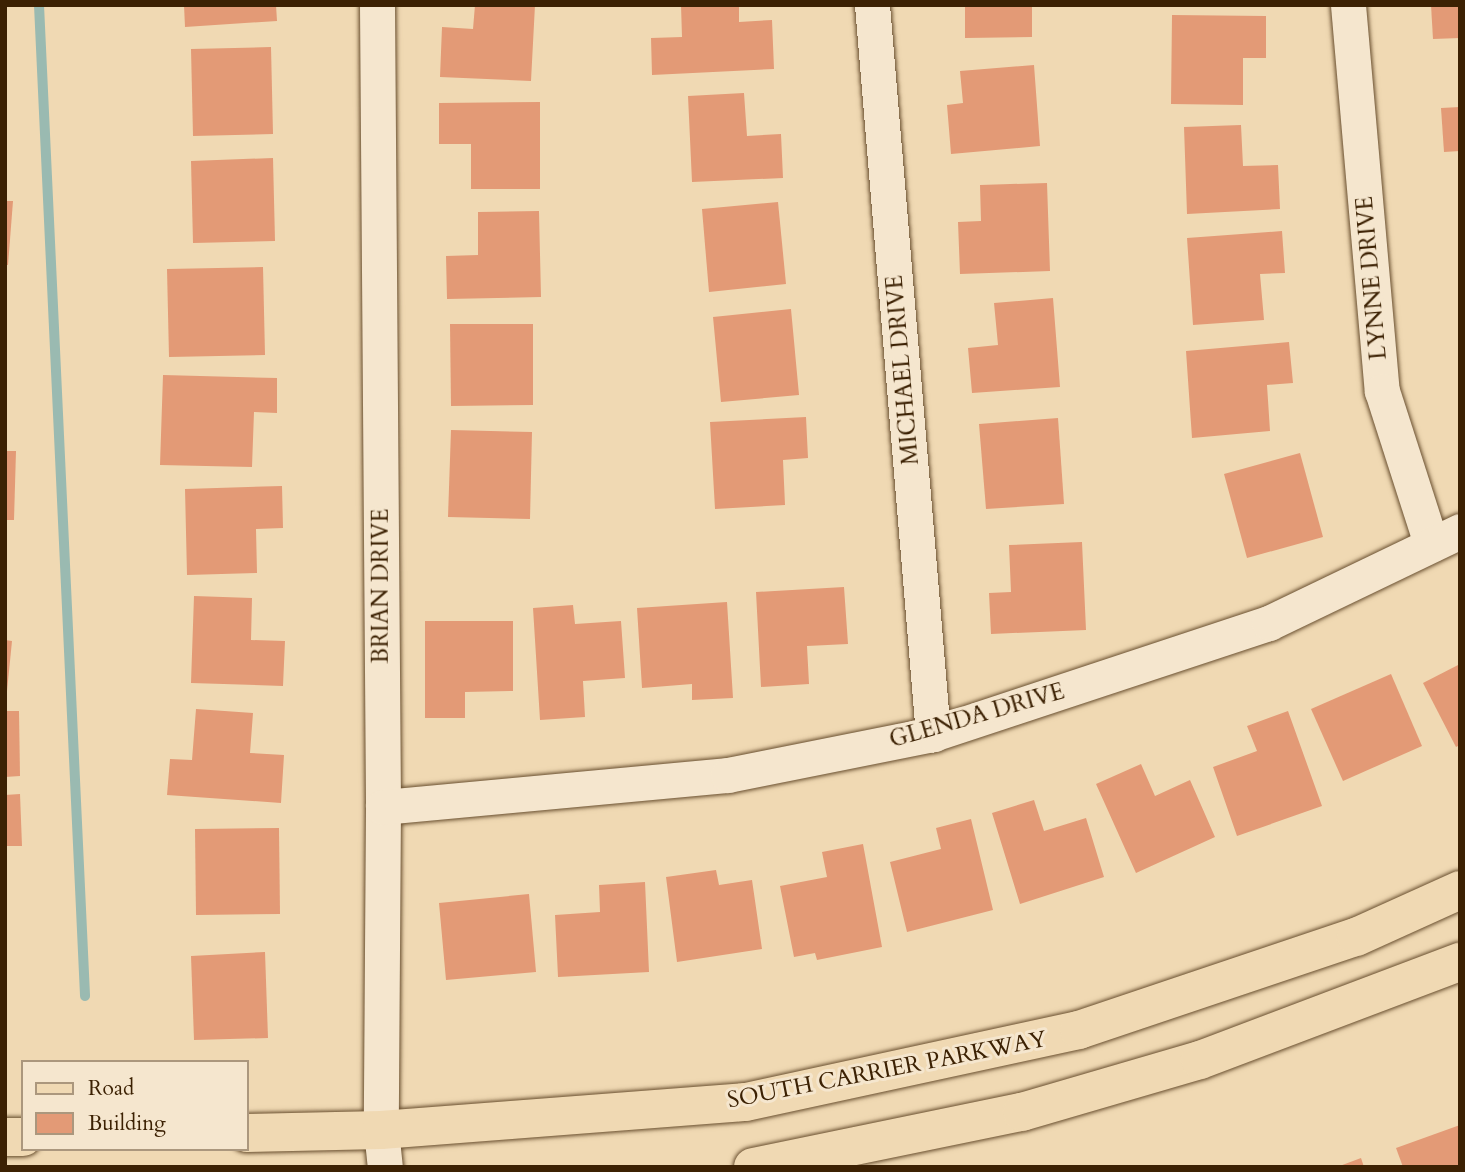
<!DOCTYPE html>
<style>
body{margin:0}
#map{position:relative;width:1465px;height:1172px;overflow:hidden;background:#f0d9b3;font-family:Cardo,serif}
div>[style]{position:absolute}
.stream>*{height:10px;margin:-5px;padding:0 5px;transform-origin:5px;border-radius:5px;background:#9abab1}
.building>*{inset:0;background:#e39a76}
.roads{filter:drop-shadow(0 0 2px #694f2f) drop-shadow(0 0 2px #694f2f)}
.minor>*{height:35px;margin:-17.5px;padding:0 17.5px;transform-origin:17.5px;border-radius:17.5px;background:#f5e6ce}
.major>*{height:38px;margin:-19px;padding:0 19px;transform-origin:19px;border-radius:19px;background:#f0d9b3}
span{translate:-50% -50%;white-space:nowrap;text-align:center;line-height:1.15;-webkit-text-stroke:6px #f5e6ce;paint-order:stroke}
.street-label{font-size:23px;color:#3c2103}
.frame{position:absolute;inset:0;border:7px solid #3c2103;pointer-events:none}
.legend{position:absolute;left:21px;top:1060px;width:228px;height:91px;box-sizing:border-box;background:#f5e6ce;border:2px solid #ab977d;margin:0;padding:9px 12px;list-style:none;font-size:21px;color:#3c2103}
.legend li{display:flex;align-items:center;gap:14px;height:35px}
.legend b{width:35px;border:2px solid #ab977d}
</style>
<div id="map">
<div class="stream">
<i style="left:39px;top:5px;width:992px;rotate:87.34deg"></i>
</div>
<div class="building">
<i style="clip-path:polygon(184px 5px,276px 5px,277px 21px,185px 27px)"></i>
<i style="clip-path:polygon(475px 5px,535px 5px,531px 81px,440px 77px,442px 27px,473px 29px)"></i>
<i style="clip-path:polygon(681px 5px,739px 5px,739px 22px,772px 20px,774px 69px,652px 75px,651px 38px,682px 37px)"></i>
<i style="clip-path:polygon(965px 5px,1032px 5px,1032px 37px,965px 38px)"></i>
<i style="clip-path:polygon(1431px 5px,1460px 5px,1460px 38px,1433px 39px)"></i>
<i style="clip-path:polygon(1172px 15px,1266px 16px,1266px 58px,1243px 58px,1243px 105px,1171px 104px)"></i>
<i style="clip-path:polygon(271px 47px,273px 134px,193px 136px,191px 49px)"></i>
<i style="clip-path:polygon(1034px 65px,1040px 146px,951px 154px,947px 105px,963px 103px,960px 71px)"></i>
<i style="clip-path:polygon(744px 93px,747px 136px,781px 134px,783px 178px,692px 182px,688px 96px)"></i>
<i style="clip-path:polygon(540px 102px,540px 189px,471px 189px,471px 144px,439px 144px,439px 103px)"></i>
<i style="clip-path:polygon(1460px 107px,1460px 151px,1444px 152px,1441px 108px)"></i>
<i style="clip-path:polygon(1241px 125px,1243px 166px,1278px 165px,1280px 209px,1187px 214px,1184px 127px)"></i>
<i style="clip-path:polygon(273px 158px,275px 241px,193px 243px,191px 161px)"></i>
<i style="clip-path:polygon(1047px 183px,1050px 271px,960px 274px,958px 222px,981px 221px,980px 185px)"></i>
<i style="clip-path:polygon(5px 201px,13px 201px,8px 265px,5px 265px)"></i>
<i style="clip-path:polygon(778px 202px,786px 284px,709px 292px,702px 209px)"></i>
<i style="clip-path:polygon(539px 211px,541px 297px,447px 299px,446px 256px,478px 255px,478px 212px)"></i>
<i style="clip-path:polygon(1282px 231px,1285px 273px,1260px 274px,1264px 320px,1193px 325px,1187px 238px)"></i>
<i style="clip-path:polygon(263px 267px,265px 355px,169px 357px,167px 269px)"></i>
<i style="clip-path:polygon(1053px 298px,1060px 387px,972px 393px,968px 348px,998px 345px,994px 303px)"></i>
<i style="clip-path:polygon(791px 309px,799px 395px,721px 402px,713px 317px)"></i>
<i style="clip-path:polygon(450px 324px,533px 324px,533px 405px,451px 406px)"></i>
<i style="clip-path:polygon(1289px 342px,1293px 383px,1267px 385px,1270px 431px,1192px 438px,1186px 351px)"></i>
<i style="clip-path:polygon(163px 375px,277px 378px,277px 413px,254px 412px,252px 467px,160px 465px)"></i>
<i style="clip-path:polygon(806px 417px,808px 458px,783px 460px,785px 505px,715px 509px,710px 422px)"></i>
<i style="clip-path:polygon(1058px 418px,1064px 504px,986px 509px,979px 424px)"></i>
<i style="clip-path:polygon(451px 430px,532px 432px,530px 519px,448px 517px)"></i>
<i style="clip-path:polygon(5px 451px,16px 451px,14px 520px,5px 520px)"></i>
<i style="clip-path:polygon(1300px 453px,1323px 537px,1247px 558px,1224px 474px)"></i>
<i style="clip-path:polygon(282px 486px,283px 528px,256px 529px,257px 573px,187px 575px,185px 489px)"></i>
<i style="clip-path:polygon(1082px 542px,1086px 630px,991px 634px,989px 593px,1011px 592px,1009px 545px)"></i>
<i style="clip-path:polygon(844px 587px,848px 644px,807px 646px,809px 684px,761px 687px,756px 592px)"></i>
<i style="clip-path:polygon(194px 596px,252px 598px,251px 640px,285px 641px,283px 686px,191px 683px)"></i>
<i style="clip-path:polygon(727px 602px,733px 698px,692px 700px,692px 684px,642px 688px,637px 608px)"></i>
<i style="clip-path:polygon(573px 605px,575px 624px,621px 621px,625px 678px,583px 681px,585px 717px,540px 720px,533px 608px)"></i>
<i style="clip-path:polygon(425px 621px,513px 621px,513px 691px,465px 692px,465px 718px,425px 718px)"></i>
<i style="clip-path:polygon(5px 640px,12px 641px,7px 691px,5px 691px)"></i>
<i style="clip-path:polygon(1460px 664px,1460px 745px,1456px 747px,1423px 683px)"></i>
<i style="clip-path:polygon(1391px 674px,1422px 746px,1343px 781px,1311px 709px)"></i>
<i style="clip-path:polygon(196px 709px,253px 713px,250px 753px,284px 755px,281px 803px,167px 795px,170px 759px,192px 760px)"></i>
<i style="clip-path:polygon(5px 711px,19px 711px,20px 776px,5px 777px)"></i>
<i style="clip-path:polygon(1288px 711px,1322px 806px,1237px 836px,1213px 767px,1257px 751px,1247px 726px)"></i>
<i style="clip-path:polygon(1141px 764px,1155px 796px,1190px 780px,1215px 837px,1136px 873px,1096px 784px)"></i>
<i style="clip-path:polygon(20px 794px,22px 846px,5px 846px,5px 795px)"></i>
<i style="clip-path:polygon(1034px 800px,1044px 831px,1086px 818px,1104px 877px,1020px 904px,992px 813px)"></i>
<i style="clip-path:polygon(971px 819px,993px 910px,907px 932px,890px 862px,941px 849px,936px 828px)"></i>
<i style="clip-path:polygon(279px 828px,280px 914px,196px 915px,195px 829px)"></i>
<i style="clip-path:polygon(863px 844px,882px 947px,817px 960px,815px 953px,794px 957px,780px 886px,827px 877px,822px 852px)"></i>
<i style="clip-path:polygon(716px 870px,719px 885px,752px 880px,762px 949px,677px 962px,666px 877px)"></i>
<i style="clip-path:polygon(645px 882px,649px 972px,558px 977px,555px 915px,600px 912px,599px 885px)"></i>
<i style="clip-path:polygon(529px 894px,536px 972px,446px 980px,439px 903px)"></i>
<i style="clip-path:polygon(265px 952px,268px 1038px,194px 1040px,191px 956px)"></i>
<i style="clip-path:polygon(1460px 1125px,1460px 1167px,1403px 1167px,1396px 1148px)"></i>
<i style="clip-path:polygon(1361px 1158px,1364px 1167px,1337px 1167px)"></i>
</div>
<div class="roads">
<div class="minor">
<i style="left:377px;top:5px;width:802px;rotate:89.57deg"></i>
<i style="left:383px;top:807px;width:323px;rotate:90.4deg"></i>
<i style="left:381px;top:1130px;width:37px;rotate:84deg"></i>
<i style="left:872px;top:5px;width:732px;rotate:85.22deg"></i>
<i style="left:1348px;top:5px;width:387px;rotate:85deg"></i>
<i style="left:1382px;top:391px;width:161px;rotate:72.2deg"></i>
<i style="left:383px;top:807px;width:346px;rotate:-5.3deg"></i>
<i style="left:728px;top:775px;width:209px;rotate:-11.3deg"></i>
<i style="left:933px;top:734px;width:354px;rotate:-18.3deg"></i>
<i style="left:1269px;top:623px;width:212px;rotate:-25.7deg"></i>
</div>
<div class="major">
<i style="left:247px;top:1133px;width:134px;rotate:-1.3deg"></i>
<i style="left:381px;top:1130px;width:366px;rotate:-4.4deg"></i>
<i style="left:746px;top:1102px;width:341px;rotate:-12.2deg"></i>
<i style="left:1079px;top:1030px;width:292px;rotate:-18.6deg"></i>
<i style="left:1356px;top:937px;width:114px;rotate:-24.3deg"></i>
<i style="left:5px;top:1137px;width:18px"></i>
<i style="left:753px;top:1167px;width:275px;rotate:-11.6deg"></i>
<i style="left:1022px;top:1112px;width:185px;rotate:-16.3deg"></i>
<i style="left:1200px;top:1060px;width:278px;rotate:-20.7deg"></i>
</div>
</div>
<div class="street-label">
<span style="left:1372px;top:278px;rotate:-95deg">LYNNE DRIVE</span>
<span style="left:903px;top:370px;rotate:-95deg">MICHAEL DRIVE</span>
<span style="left:381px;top:586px;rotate:-90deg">BRIAN DRIVE</span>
<span style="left:977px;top:716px;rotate:-16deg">GLENDA DRIVE</span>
<span style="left:887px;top:1070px;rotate:-11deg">SOUTH CARRIER PARKWAY</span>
</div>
<div class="frame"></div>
<ul class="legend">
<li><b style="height:9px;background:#f0d9b3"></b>Road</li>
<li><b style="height:19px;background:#e39a76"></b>Building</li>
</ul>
</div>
